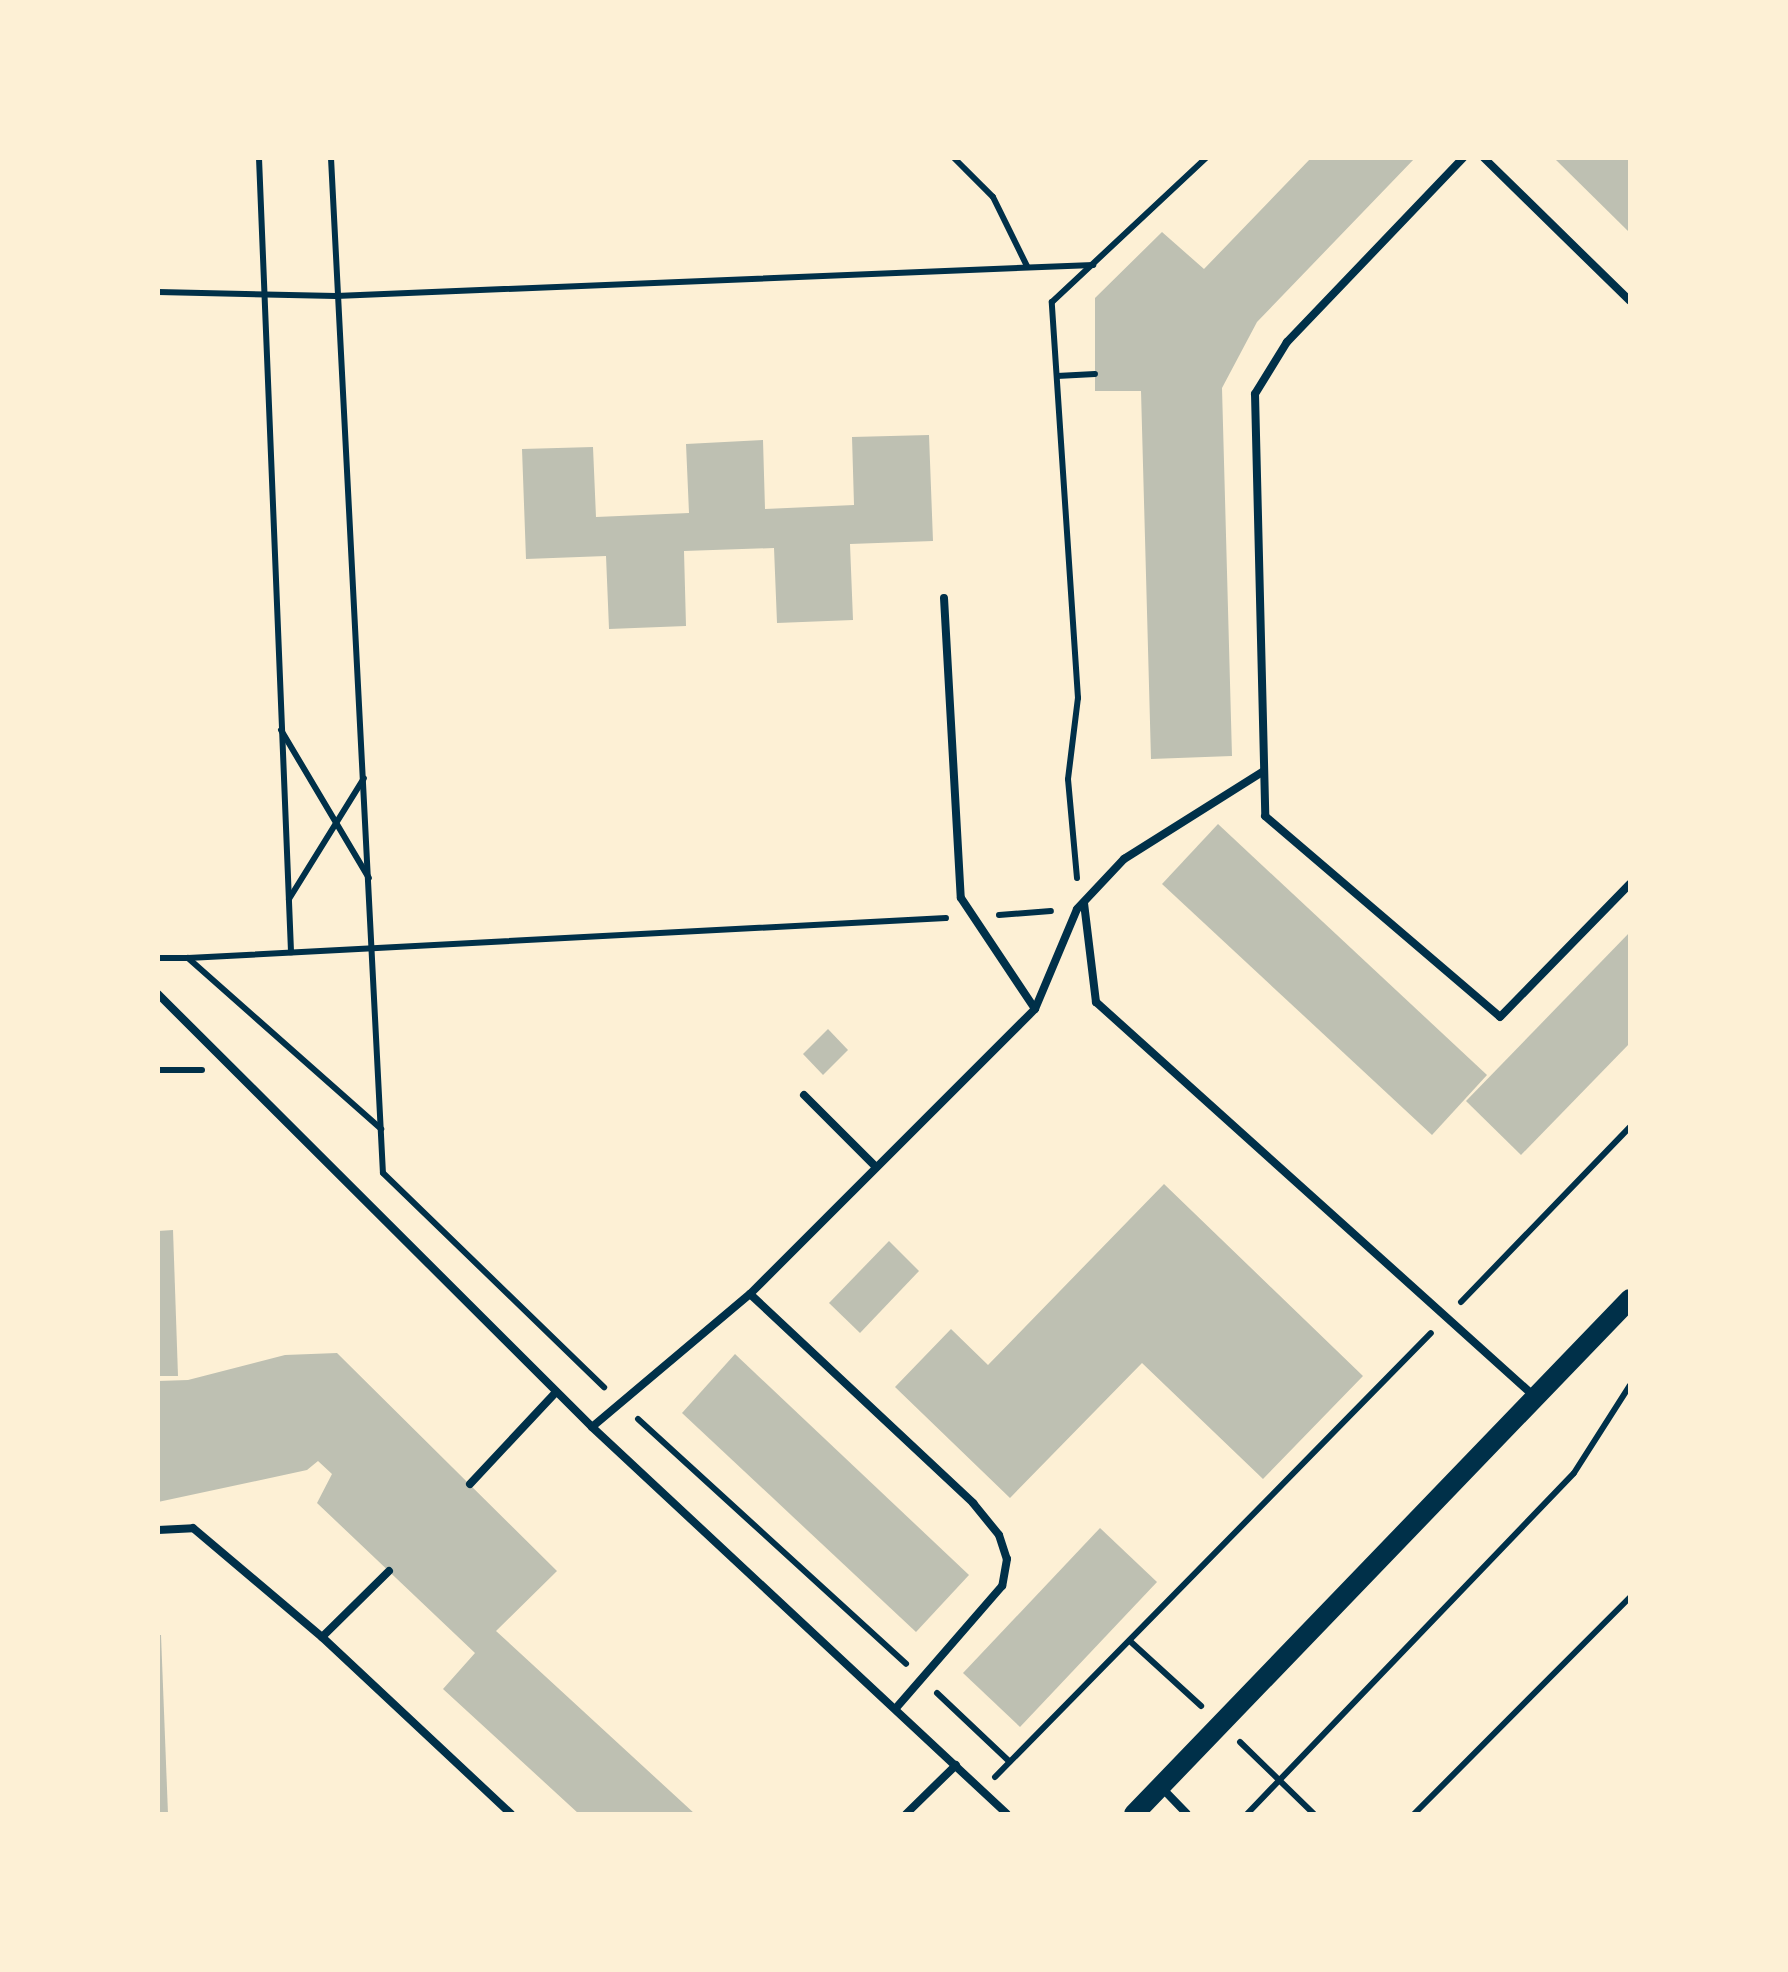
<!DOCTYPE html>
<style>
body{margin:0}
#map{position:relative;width:1788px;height:1972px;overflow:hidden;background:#fdf0d5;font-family:Rubik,sans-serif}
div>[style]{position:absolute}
.building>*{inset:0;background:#bec0b2}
.path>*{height:6px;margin:-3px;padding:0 3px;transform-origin:3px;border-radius:3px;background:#003049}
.service>*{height:8px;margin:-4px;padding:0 4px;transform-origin:4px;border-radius:4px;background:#003049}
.secondary>*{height:20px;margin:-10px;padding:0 10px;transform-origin:10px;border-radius:10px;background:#003049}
span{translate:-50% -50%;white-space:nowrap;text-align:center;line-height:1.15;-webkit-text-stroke:10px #fdf0d5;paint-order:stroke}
.frame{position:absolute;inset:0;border:160px solid #fdf0d5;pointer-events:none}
</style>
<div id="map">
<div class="building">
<i style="clip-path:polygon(1311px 158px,1415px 158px,1257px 322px,1222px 388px,1232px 756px,1151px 759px,1141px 391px,1095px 391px,1095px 298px,1162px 232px,1204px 269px)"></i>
<i style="clip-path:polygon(1554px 158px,1630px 158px,1630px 233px)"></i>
<i style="clip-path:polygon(929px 435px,933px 541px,850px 544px,853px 620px,777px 623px,774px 548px,684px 551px,686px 626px,609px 629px,606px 556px,526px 559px,522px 449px,593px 447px,596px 517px,689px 513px,686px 444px,763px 440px,765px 509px,854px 505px,852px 437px)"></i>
<i style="clip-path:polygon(1218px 824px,1487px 1075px,1432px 1135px,1162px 884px)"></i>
<i style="clip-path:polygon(1630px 932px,1630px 1043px,1521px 1155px,1466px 1101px)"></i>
<i style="clip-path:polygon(828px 1029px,848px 1050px,823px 1075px,803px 1054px)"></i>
<i style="clip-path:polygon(1164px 1184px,1363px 1376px,1263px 1479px,1142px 1363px,1010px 1498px,895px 1387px,951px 1329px,988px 1365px)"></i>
<i style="clip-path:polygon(173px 1230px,178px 1376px,158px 1376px,158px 1231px)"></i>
<i style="clip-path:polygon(889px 1241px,919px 1271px,860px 1333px,829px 1303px)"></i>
<i style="clip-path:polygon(337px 1353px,557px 1571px,496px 1631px,695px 1814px,579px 1814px,443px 1689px,475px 1653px,317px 1503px,332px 1474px,318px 1461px,307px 1470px,158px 1502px,158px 1381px,188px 1380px,285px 1355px)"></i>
<i style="clip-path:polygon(735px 1354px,969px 1575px,916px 1632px,682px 1413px)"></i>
<i style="clip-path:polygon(1100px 1528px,1157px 1582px,1020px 1727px,963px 1673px)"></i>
<i style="clip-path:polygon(158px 1635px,161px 1635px,168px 1814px,158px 1814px)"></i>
</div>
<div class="path">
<i style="left:259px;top:158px;width:795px;rotate:87.69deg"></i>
<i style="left:331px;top:158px;width:1016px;rotate:87.07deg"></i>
<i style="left:383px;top:1173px;width:308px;rotate:44.1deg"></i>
<i style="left:954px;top:158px;width:55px;rotate:45deg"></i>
<i style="left:993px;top:197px;width:77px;rotate:63.8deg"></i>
<i style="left:158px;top:292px;width:178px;rotate:1.3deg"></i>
<i style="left:336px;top:296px;width:758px;rotate:-2.35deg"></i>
<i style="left:1057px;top:376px;width:38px;rotate:-3deg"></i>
<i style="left:281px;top:730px;width:172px;rotate:59.3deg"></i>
<i style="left:1077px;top:878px;width:99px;rotate:-95.2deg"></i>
<i style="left:1068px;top:779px;width:82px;rotate:-83deg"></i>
<i style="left:1078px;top:698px;width:397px;rotate:-93.8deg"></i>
<i style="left:1052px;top:302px;width:211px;rotate:-43.1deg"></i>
<i style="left:289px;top:899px;width:142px;rotate:-58.2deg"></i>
<i style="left:999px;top:915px;width:52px;rotate:-4.4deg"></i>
<i style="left:158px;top:958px;width:30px"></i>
<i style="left:188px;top:958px;width:258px;rotate:41.5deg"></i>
<i style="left:188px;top:958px;width:759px;rotate:-3.02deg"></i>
<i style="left:158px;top:1070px;width:44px"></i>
<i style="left:1461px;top:1302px;width:243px;rotate:-46deg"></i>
<i style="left:638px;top:1419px;width:363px;rotate:42.4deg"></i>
<i style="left:1131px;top:1642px;width:95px;rotate:42.4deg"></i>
<i style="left:937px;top:1693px;width:100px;rotate:43.4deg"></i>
<i style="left:1240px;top:1742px;width:103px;rotate:44.2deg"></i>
<i style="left:995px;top:1777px;width:622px;rotate:-45.52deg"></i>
<i style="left:1247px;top:1814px;width:472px;rotate:-46.2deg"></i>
<i style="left:1574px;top:1473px;width:104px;rotate:-57.5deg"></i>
<i style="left:1414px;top:1814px;width:306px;rotate:-45.1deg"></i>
</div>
<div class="service">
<i style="left:1463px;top:158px;width:255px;rotate:133.7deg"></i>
<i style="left:1287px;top:342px;width:61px;rotate:121.6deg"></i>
<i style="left:1255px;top:394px;width:422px;rotate:88.6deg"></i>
<i style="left:1265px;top:816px;width:309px;rotate:40.5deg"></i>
<i style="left:1500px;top:1017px;width:186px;rotate:-45.7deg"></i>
<i style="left:1484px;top:158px;width:204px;rotate:44.4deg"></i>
<i style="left:944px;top:598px;width:300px;rotate:86.8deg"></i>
<i style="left:961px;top:898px;width:133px;rotate:56.3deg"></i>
<i style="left:1084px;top:903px;width:100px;rotate:83.1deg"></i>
<i style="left:1096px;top:1002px;width:588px;rotate:41.97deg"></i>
<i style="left:158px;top:994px;width:613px;rotate:44.93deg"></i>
<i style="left:592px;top:1427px;width:567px;rotate:43deg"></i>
<i style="left:804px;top:1095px;width:102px;rotate:45deg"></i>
<i style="left:750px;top:1294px;width:306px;rotate:43.1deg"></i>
<i style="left:973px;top:1503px;width:41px;rotate:50.9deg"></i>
<i style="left:999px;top:1535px;width:25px;rotate:72deg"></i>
<i style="left:1007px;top:1559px;width:27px;rotate:100deg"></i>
<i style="left:1002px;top:1586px;width:160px;rotate:131deg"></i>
<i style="left:592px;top:1427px;width:207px;rotate:-40.1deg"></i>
<i style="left:750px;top:1294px;width:403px;rotate:-45deg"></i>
<i style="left:1035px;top:1009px;width:108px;rotate:-67.2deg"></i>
<i style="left:1077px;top:909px;width:69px;rotate:-46.8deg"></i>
<i style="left:1124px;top:859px;width:165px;rotate:-32.2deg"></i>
<i style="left:470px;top:1484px;width:126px;rotate:-46.9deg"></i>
<i style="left:158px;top:1530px;width:35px;rotate:-3deg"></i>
<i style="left:193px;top:1528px;width:169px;rotate:40.2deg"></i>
<i style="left:389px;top:1571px;width:94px;rotate:135.4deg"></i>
<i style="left:322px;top:1637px;width:259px;rotate:43.1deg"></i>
<i style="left:1161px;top:1787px;width:37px;rotate:46deg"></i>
<i style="left:906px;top:1814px;width:70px;rotate:-44.4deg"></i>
</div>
<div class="secondary">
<i style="left:1134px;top:1814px;width:715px;rotate:-46.08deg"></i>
</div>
<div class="frame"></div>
</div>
